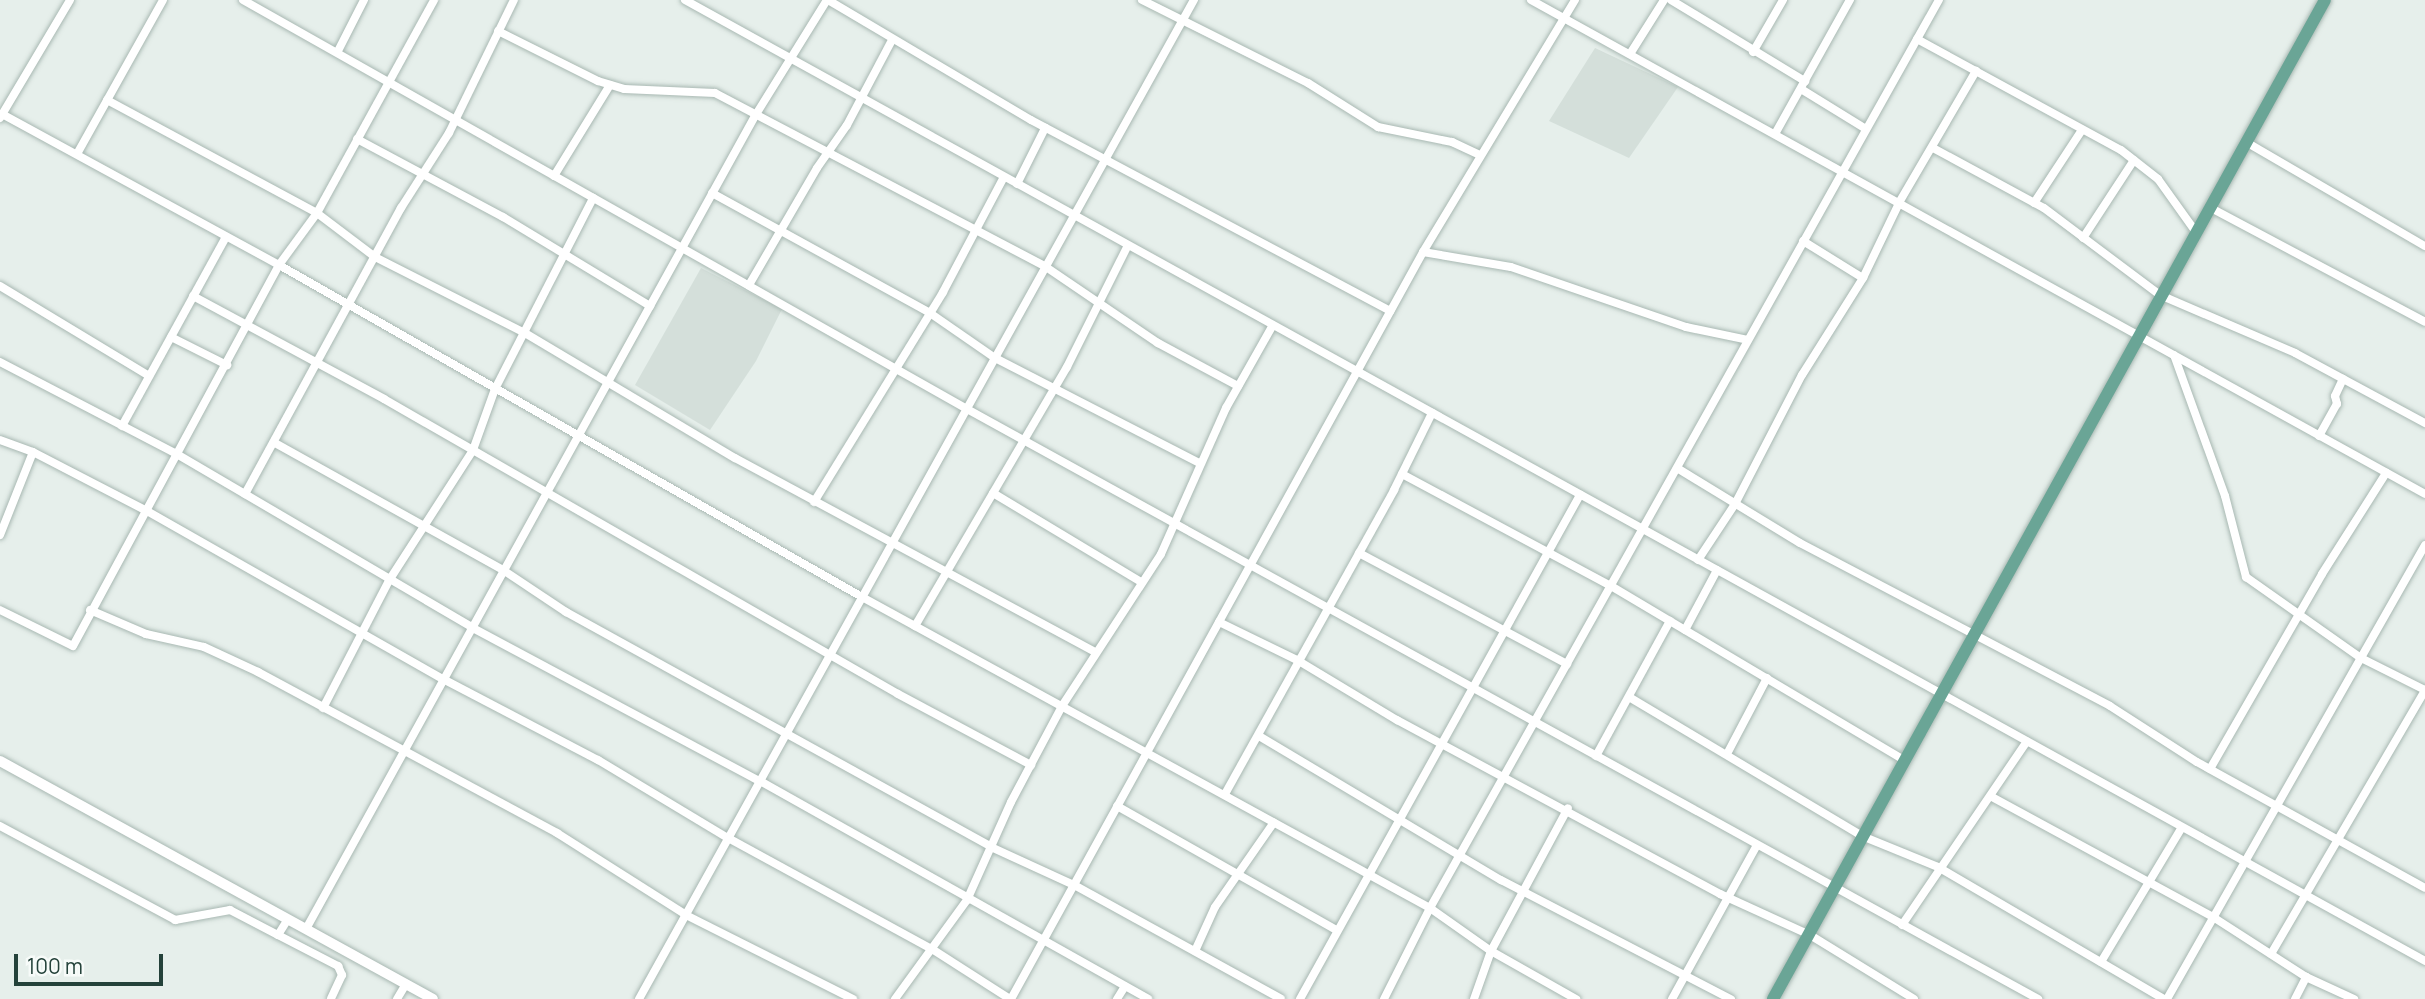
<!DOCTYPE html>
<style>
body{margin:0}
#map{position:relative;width:2425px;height:999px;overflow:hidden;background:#e6efeb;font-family:Manrope,sans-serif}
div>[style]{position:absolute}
.built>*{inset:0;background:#d4dfda}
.roads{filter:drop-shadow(0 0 2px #a8b8b2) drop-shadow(0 0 2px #a8b8b2)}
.minor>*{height:8px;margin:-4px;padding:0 4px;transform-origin:4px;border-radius:4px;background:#fff}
.tertiary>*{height:10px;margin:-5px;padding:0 5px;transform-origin:5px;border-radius:5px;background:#fff}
.primary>*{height:12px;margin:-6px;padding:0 6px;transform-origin:6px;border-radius:6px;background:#6aa596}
span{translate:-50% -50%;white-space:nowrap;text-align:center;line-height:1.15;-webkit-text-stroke:5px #f7fbf9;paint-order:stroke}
.scale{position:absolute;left:14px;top:954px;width:149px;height:32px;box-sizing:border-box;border:4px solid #24423a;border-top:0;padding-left:9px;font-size:21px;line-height:24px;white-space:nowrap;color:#24423a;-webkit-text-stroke:5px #f7fbf9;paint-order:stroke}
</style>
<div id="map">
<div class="built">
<i style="clip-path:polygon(1595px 48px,1678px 87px,1629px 158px,1549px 121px)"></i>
<i style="clip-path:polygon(701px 268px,782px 309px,756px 361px,710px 430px,635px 385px)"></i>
</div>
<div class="roads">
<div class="minor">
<i style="left:243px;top:0;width:832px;rotate:29.46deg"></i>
<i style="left:967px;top:409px;width:1223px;rotate:28.85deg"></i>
<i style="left:685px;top:0;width:1988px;rotate:28.91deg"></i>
<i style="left:828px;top:0;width:236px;rotate:30.6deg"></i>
<i style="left:1031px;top:120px;width:407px;rotate:28deg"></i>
<i style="left:1142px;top:0;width:186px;rotate:26.6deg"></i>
<i style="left:1308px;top:83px;width:83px;rotate:32.2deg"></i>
<i style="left:1378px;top:127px;width:76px;rotate:11.5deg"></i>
<i style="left:1452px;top:142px;width:31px;rotate:25deg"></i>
<i style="left:1531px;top:0;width:1021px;rotate:28.92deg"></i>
<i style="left:1671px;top:0;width:157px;rotate:31.2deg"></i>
<i style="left:498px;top:31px;width:112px;rotate:26.6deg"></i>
<i style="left:598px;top:81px;width:27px;rotate:17deg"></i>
<i style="left:624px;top:89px;width:91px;rotate:2.5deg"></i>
<i style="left:715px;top:93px;width:374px;rotate:27.7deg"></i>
<i style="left:1046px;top:267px;width:135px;rotate:34.2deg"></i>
<i style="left:1158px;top:343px;width:91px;rotate:28.3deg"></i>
<i style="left:1917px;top:39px;width:232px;rotate:28.6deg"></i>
<i style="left:2121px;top:150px;width:47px;rotate:38.1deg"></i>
<i style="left:2158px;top:179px;width:65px;rotate:54.4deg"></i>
<i style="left:338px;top:51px;width:57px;rotate:-63deg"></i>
<i style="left:1753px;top:52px;width:60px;rotate:-60deg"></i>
<i style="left:1630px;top:54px;width:64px;rotate:-57.8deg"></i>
<i style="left:1801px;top:89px;width:76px;rotate:31.6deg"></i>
<i style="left:107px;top:100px;width:238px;rotate:28.3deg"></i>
<i style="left:317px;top:213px;width:73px;rotate:37.2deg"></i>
<i style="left:375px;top:257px;width:168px;rotate:26.9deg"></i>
<i style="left:525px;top:333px;width:244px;rotate:30.8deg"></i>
<i style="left:735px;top:458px;width:409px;rotate:28.3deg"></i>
<i style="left:2px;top:114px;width:315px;rotate:28.6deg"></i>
<i style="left:279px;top:265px;width:671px;rotate:29.66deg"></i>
<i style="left:862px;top:597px;width:648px;rotate:28.7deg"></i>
<i style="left:1430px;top:908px;width:75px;rotate:35.2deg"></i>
<i style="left:1491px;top:951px;width:98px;rotate:29.5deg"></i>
<i style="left:0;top:118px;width:137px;rotate:-59.3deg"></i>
<i style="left:1775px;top:134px;width:154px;rotate:-60.8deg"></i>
<i style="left:357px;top:139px;width:166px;rotate:28.1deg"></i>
<i style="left:503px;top:217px;width:172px;rotate:31.2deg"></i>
<i style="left:2246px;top:142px;width:207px;rotate:30.2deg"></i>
<i style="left:1933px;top:148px;width:126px;rotate:28.4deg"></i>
<i style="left:2044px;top:208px;width:145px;rotate:36.9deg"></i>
<i style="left:2160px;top:295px;width:147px;rotate:23.2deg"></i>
<i style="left:2295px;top:353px;width:148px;rotate:28.3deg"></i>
<i style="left:77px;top:154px;width:176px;rotate:-60.8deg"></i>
<i style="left:554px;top:176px;width:107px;rotate:-58.4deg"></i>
<i style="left:1017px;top:184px;width:63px;rotate:-63.4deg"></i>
<i style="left:712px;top:193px;width:249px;rotate:28.8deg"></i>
<i style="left:930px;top:313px;width:79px;rotate:34.7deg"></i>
<i style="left:995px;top:358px;width:229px;rotate:27.2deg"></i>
<i style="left:2034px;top:203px;width:87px;rotate:-56.7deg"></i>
<i style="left:2211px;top:208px;width:242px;rotate:28deg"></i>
<i style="left:2083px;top:238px;width:93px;rotate:-56.8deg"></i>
<i style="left:1803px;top:241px;width:70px;rotate:31.7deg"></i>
<i style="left:1423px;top:252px;width:89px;rotate:9.7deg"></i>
<i style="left:1511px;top:267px;width:185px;rotate:18.9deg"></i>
<i style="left:1686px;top:327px;width:63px;rotate:11.8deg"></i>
<i style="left:749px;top:285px;width:135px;rotate:-59.8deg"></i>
<i style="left:817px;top:168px;width:52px;rotate:-55.1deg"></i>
<i style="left:847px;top:125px;width:96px;rotate:-62.1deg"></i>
<i style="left:0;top:286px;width:174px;rotate:31.1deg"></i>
<i style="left:193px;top:296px;width:217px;rotate:28.3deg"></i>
<i style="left:384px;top:399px;width:593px;rotate:29.85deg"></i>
<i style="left:898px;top:694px;width:151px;rotate:28.1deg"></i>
<i style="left:171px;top:337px;width:63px;rotate:26.6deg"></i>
<i style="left:2174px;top:355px;width:150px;rotate:70.1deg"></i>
<i style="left:2225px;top:496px;width:84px;rotate:75.5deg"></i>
<i style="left:2246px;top:577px;width:141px;rotate:35.2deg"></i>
<i style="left:2361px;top:658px;width:72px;rotate:26.6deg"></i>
<i style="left:0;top:362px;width:197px;rotate:27.5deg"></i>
<i style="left:175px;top:453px;width:343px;rotate:30.4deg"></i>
<i style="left:471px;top:627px;width:327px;rotate:28.1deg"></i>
<i style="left:760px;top:781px;width:445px;rotate:29.3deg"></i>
<i style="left:122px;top:426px;width:216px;rotate:-61.2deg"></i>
<i style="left:2319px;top:436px;width:37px;rotate:-61deg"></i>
<i style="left:2337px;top:404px;width:8px;rotate:-104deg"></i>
<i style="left:2335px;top:396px;width:19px;rotate:-65deg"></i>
<i style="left:0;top:440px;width:35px;rotate:20deg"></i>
<i style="left:33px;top:452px;width:128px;rotate:27.4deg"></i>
<i style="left:147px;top:511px;width:340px;rotate:29.6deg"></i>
<i style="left:443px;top:679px;width:175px;rotate:27.6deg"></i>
<i style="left:598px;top:760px;width:152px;rotate:31deg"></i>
<i style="left:728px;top:838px;width:232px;rotate:28.6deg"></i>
<i style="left:932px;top:949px;width:93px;rotate:32.7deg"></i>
<i style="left:275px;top:443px;width:261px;rotate:29.1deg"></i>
<i style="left:503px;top:570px;width:76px;rotate:33.7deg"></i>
<i style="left:566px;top:612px;width:486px;rotate:28.9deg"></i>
<i style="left:991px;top:847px;width:91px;rotate:24.6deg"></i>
<i style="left:1074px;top:885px;width:236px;rotate:28.8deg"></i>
<i style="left:1677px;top:468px;width:144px;rotate:31.4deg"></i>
<i style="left:1800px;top:543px;width:350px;rotate:27.7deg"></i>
<i style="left:2110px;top:706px;width:103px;rotate:32.8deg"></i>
<i style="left:2197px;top:762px;width:260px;rotate:28.9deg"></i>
<i style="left:1402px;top:474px;width:237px;rotate:28.2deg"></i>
<i style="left:1611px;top:586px;width:341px;rotate:30.7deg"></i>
<i style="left:993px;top:493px;width:173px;rotate:31deg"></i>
<i style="left:245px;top:494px;width:326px;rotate:-61.4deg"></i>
<i style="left:401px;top:208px;width:89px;rotate:-57.4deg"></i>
<i style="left:449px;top:133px;width:148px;rotate:-64deg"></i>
<i style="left:814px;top:502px;width:246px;rotate:-58.4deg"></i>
<i style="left:943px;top:292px;width:130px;rotate:-62.1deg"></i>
<i style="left:0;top:535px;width:89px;rotate:-68.3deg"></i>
<i style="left:1359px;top:553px;width:236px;rotate:28.1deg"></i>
<i style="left:1698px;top:560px;width:67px;rotate:-56.5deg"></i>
<i style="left:1735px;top:504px;width:145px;rotate:-62.6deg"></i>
<i style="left:1802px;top:375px;width:115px;rotate:-57.8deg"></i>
<i style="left:1863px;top:278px;width:85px;rotate:-64.3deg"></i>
<i style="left:1900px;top:201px;width:151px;rotate:-59.7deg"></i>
<i style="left:0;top:610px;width:81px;rotate:26.3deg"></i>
<i style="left:73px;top:646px;width:433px;rotate:-61.6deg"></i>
<i style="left:279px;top:265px;width:64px;rotate:-53.8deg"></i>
<i style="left:317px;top:213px;width:243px;rotate:-61.2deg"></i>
<i style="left:90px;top:610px;width:61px;rotate:23.2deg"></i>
<i style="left:146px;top:634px;width:59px;rotate:12.6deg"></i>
<i style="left:204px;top:647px;width:60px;rotate:24.8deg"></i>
<i style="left:258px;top:672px;width:340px;rotate:28.3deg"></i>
<i style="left:557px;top:833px;width:153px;rotate:32.4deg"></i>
<i style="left:686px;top:915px;width:187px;rotate:26.7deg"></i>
<i style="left:1219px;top:622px;width:87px;rotate:26deg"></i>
<i style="left:1297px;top:660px;width:117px;rotate:31deg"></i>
<i style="left:1397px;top:720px;width:367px;rotate:28.3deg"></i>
<i style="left:1720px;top:894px;width:99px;rotate:24.5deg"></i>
<i style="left:1810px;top:935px;width:122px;rotate:31.6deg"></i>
<i style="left:915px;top:626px;width:300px;rotate:-59.6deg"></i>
<i style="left:1067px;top:367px;width:136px;rotate:-63.4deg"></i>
<i style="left:1685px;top:630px;width:68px;rotate:-61.9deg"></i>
<i style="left:1629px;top:697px;width:271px;rotate:30.8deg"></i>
<i style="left:1862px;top:836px;width:82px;rotate:22.2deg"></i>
<i style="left:1938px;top:867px;width:262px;rotate:30.3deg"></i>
<i style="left:323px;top:708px;width:145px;rotate:-62.6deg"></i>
<i style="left:390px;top:579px;width:153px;rotate:-57.2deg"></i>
<i style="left:473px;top:450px;width:65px;rotate:-70.2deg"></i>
<i style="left:495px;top:389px;width:215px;rotate:-62.8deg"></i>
<i style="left:1259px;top:736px;width:282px;rotate:30.8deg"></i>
<i style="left:1501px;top:880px;width:259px;rotate:27.4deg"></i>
<i style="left:1727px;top:754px;width:86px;rotate:-62.2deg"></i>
<i style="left:1596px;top:756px;width:154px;rotate:-61.3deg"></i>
<i style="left:2210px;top:769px;width:225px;rotate:-60.1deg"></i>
<i style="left:2322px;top:574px;width:120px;rotate:-57.6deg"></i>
<i style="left:1225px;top:794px;width:348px;rotate:-60.9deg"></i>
<i style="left:1394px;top:490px;width:86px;rotate:-63.7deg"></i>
<i style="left:1992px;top:797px;width:251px;rotate:28.5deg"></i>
<i style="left:2213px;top:917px;width:111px;rotate:32.8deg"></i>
<i style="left:2306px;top:977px;width:53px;rotate:24.6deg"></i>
<i style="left:1117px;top:806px;width:252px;rotate:29.5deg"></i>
<i style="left:0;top:826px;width:199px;rotate:28.2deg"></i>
<i style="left:175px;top:920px;width:56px;rotate:-10.3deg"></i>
<i style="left:230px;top:910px;width:54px;rotate:27.5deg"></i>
<i style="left:278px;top:935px;width:19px;rotate:-58deg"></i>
<i style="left:1902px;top:925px;width:222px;rotate:-55.8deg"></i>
<i style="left:306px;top:929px;width:929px;rotate:-61.09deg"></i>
<i style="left:755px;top:116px;width:137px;rotate:-58.2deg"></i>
<i style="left:278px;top:935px;width:68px;rotate:27.3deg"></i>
<i style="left:338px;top:966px;width:10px;rotate:66deg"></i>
<i style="left:342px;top:975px;width:26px;rotate:115deg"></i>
<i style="left:1195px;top:951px;width:48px;rotate:-65.6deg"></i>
<i style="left:1215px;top:907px;width:103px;rotate:-55.2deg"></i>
<i style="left:2271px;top:954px;width:306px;rotate:-59.7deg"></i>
<i style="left:2101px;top:962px;width:157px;rotate:-59deg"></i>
<i style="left:397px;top:999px;width:17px;rotate:-59deg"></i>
<i style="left:639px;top:999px;width:1143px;rotate:-60.95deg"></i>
<i style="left:895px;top:999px;width:122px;rotate:-54deg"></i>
<i style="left:967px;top:900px;width:107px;rotate:-65.8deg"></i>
<i style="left:1011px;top:802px;width:109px;rotate:-62deg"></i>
<i style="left:1062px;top:706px;width:181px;rotate:-56.9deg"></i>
<i style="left:1161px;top:554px;width:160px;rotate:-66deg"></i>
<i style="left:1226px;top:408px;width:95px;rotate:-60.5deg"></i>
<i style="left:1011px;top:999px;width:853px;rotate:-61.12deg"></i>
<i style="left:1423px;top:252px;width:294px;rotate:-58.9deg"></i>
<i style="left:1117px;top:999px;width:15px;rotate:-58deg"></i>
<i style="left:1300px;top:999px;width:577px;rotate:-60.95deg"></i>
<i style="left:1384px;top:999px;width:102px;rotate:-63.2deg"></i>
<i style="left:1430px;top:908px;width:1041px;rotate:-60.73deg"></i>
<i style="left:1474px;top:999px;width:51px;rotate:-70.5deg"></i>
<i style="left:1491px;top:951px;width:162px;rotate:-61.7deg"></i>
<i style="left:1672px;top:999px;width:176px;rotate:-61.1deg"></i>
<i style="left:2167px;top:999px;width:522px;rotate:-60.39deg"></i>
<i style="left:2295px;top:999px;width:25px;rotate:-63deg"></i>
</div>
<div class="tertiary">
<i style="left:0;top:761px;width:494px;rotate:28.8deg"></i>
</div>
<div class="primary">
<i style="left:1773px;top:999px;width:1141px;rotate:-61.08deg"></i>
</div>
</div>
<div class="scale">100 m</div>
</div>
